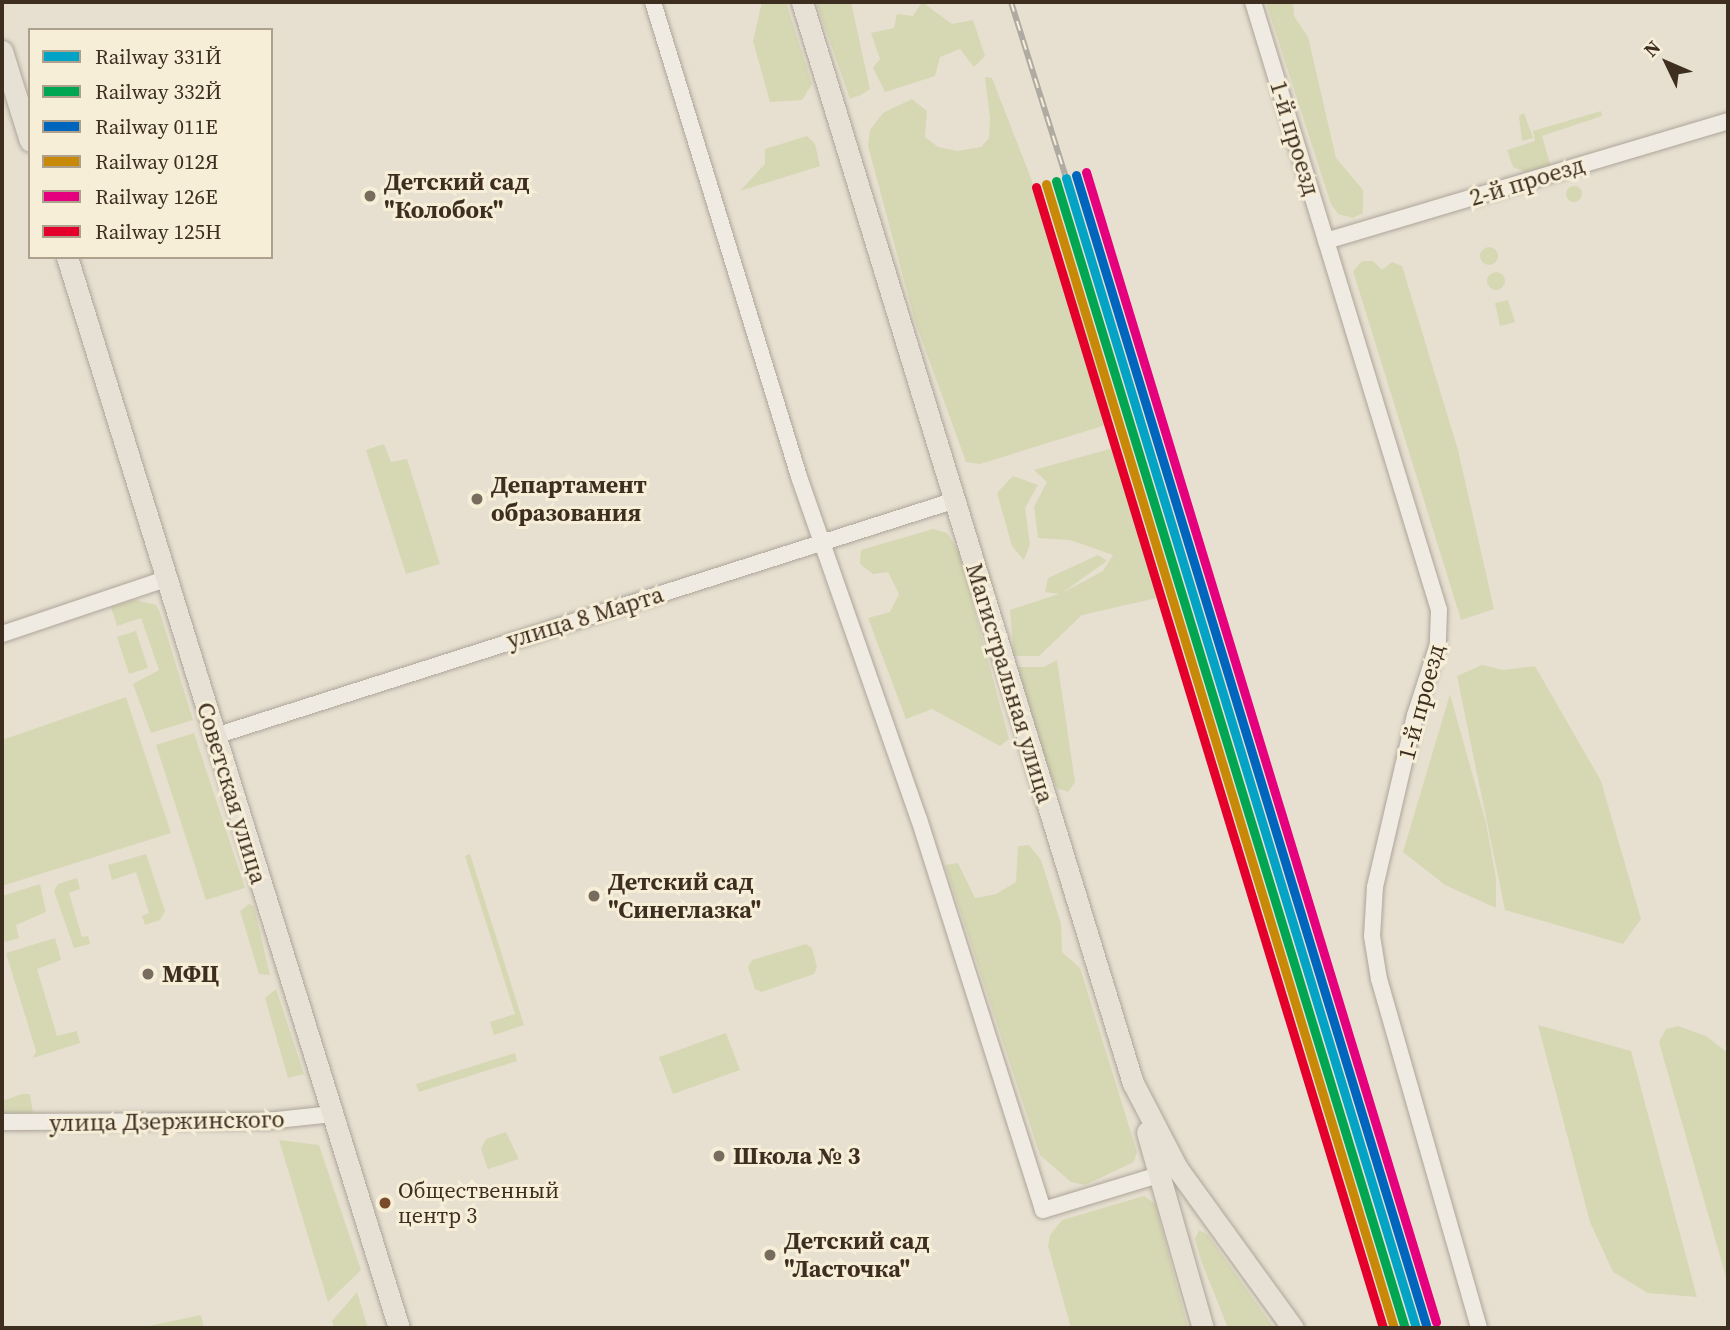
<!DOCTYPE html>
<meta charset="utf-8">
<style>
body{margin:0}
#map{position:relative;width:1730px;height:1330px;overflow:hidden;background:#e7e0d1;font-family:"Source Serif 4",serif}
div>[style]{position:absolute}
.green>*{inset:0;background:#d6d7b3}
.round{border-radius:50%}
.roads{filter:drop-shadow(0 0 2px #ada599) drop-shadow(0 0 2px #ada599)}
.minor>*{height:16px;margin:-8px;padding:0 8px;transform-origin:8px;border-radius:8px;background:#efebe3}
.major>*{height:21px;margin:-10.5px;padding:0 10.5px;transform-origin:10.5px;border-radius:10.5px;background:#e6e1d4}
.rail>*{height:6px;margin-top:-3px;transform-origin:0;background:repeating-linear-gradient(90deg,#f7eed8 0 10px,#afaaa2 0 20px);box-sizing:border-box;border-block:2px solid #afaaa2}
.rail-1>*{height:9px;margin:-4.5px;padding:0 4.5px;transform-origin:4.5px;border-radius:4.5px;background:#03a3c5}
.rail-2>*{height:9px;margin:-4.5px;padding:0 4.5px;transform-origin:4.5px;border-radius:4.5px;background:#00a651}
.rail-3>*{height:9px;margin:-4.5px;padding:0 4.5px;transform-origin:4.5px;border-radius:4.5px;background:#0065bd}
.rail-4>*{height:9px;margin:-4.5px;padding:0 4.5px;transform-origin:4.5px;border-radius:4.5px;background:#c88808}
.rail-5>*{height:9px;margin:-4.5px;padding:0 4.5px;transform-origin:4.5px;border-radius:4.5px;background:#e5007d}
.rail-6>*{height:9px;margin:-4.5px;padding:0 4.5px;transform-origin:4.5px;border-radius:4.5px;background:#e4002b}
.dots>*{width:19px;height:19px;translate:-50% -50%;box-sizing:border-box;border:4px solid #f7eed8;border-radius:50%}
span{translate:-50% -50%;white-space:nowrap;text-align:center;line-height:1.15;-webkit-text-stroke:6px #f7eed8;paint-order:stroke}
.bus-label{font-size:22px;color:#3d2e20}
.left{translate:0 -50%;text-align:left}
.street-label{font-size:24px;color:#3d2e20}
.poi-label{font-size:24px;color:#3d2e20;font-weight:700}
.frame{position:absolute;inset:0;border:4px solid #3d2e20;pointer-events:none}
.legend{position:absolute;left:28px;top:28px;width:245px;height:231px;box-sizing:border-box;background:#f7eed8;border:2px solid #ada18e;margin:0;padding:9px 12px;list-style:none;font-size:21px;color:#3d2e20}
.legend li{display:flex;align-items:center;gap:14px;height:35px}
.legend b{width:35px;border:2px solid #ada18e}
.north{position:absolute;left:1632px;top:28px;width:70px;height:70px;-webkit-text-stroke:5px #f7eed8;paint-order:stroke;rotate:314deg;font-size:19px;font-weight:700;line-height:28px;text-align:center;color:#3d2e20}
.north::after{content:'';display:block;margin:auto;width:24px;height:32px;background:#3d2e20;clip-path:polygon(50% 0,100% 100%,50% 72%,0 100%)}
</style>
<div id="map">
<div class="green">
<i style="clip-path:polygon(762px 2px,786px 2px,812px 84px,802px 100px,770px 102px,753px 41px)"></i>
<i style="clip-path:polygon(816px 2px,851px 2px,870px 89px,861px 95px,850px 99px)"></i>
<i style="clip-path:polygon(922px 2px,952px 24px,973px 20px,985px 56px,974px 67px,960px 49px,940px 57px,935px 76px,885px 92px,873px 68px,880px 59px,871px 33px,894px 28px,897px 14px,913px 16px)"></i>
<i style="clip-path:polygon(1266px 2px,1293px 2px,1294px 16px,1308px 37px,1336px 158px,1363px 190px,1363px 213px,1353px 218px,1338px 214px,1331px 204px)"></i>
<i style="clip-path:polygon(985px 77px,992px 78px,1117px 400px,1109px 424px,980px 464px,966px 462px,915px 321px,868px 146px,870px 130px,883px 113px,912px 99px,927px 111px,925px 137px,938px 147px,957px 151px,981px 147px,989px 138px,990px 118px)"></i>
<i style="clip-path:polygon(1601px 111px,1602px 116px,1542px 136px,1551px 167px,1527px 173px,1513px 167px,1507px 150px,1535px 141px,1533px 131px)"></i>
<i style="clip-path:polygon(1524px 113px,1533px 138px,1522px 141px,1519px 116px)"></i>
<i style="clip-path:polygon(807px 136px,815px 144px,820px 166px,740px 191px,765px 164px,765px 149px)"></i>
<i class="round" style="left:1566px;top:186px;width:16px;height:16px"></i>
<i class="round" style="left:1480px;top:247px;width:18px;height:18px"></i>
<i style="clip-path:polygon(1362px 261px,1373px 261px,1382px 270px,1392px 262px,1402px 266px,1458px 450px,1494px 609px,1461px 620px,1353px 271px)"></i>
<i class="round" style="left:1487px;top:272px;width:18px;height:18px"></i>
<i style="clip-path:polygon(1508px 300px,1515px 322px,1500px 326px,1495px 303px)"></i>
<i style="clip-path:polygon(384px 444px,391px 462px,407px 459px,440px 564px,406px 574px,366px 450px)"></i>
<i style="clip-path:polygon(1117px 447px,1161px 597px,1082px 615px,1039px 656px,1014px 656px,1010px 610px,1059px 594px,1045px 592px,1048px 578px,1098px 555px,1107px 561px,1062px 593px,1103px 571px,1113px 555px,1070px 540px,1038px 538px,1034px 507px,1047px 482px,1034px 470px)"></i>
<i style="clip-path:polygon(1013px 476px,1038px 485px,1025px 508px,1030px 544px,1024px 560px,1012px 546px,997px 493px)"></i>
<i style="clip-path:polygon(933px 529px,947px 533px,959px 552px,1009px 739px,1000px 746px,932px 709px,906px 719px,868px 618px,890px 612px,899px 594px,888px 572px,873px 574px,860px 564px,861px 550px)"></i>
<i style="clip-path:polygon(135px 600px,156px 605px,160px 613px,193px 720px,151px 733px,133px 684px,159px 670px,141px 618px,117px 626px,111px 607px)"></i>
<i style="clip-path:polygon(136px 631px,148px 668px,129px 674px,117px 637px)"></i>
<i style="clip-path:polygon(1057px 660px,1075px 782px,1068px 792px,1057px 788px,1044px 761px,1015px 667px,1044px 667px)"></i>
<i style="clip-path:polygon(1482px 665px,1503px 670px,1535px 666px,1601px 781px,1641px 919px,1623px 944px,1505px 910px,1457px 676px)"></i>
<i style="clip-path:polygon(1450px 694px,1486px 823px,1496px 878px,1496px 908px,1445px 885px,1403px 852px)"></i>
<i style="clip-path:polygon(126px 697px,171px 833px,2px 886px,2px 740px)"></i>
<i style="clip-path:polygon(194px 733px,245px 888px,206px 900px,156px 745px)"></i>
<i style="clip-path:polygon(1029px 845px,1041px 860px,1061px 924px,1062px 952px,1080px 968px,1137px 1152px,1134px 1162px,1085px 1185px,1071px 1182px,1040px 1155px,945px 865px,958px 863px,975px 898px,996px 894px,1016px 882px,1018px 846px)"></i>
<i style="clip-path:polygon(146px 854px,165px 911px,160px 920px,145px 925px,142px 916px,149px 913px,136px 872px,112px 880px,108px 865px)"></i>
<i style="clip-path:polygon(470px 854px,524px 1025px,494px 1035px,490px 1022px,515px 1014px,465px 856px)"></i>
<i style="clip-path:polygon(77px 878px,80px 889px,69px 893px,82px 937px,88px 936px,90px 944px,74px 948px,54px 891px,58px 884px)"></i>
<i style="clip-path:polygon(40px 884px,46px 912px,16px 925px,19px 938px,6px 942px,2px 938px,2px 896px)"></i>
<i style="clip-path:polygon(249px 904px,254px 906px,270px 975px,259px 974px,240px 911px)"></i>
<i style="clip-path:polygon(55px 938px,61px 960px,37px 969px,57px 1036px,77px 1031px,80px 1043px,33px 1058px,36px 1051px,6px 953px)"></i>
<i style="clip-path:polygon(806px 944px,812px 948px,817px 967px,814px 974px,761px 992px,755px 989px,748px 967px,752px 960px)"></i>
<i style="clip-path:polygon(276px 989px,304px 1074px,288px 1078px,265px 998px)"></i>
<i style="clip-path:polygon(1538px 1025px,1631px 1051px,1697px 1297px,1648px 1293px,1613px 1272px,1590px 1222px)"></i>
<i style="clip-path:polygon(1678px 1026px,1706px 1036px,1728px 1053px,1728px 1284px,1659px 1042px,1666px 1029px)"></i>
<i style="clip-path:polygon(726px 1033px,740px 1070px,673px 1094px,659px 1057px)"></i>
<i style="clip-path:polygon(515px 1053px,517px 1061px,419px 1092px,416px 1084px)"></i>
<i style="clip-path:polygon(22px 1094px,30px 1094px,33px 1113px,2px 1114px,2px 1101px)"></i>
<i style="clip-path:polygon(506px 1132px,519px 1159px,488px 1169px,481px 1149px,486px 1139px)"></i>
<i style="clip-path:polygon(279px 1140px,319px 1145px,361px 1270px,328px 1302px)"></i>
<i style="clip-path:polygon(1144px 1196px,1155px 1204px,1188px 1328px,1071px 1328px,1048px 1246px,1050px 1235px,1062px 1220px)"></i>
<i style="clip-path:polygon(1199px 1230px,1208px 1235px,1274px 1328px,1228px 1328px,1202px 1263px,1195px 1239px)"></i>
<i style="clip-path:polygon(357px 1292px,368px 1328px,334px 1328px,332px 1321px)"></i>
<i style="clip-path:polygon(201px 1315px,204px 1328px,139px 1328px)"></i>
</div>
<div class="roads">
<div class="minor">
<i style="left:653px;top:2px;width:497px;rotate:72.9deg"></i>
<i style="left:799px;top:477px;width:362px;rotate:70.7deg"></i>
<i style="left:919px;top:819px;width:410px;rotate:72.4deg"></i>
<i style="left:1043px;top:1210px;width:120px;rotate:-16.9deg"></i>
<i style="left:1253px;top:2px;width:636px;rotate:72.99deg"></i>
<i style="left:1439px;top:610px;width:34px;rotate:92deg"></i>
<i style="left:1438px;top:644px;width:75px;rotate:107.9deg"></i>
<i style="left:1415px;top:715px;width:177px;rotate:103.1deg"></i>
<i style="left:1375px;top:887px;width:49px;rotate:93.5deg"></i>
<i style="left:1372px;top:936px;width:44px;rotate:80.8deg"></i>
<i style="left:1379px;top:979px;width:363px;rotate:74deg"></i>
<i style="left:1326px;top:241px;width:420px;rotate:-16.6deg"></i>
<i style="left:2px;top:634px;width:172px;rotate:-18.6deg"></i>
<i style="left:215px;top:736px;width:778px;rotate:-17.67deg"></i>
<i style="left:2px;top:1122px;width:265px;rotate:-0.2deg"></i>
<i style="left:267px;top:1121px;width:66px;rotate:-6.1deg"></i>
</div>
<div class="major">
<i style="left:802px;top:2px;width:1131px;rotate:72.98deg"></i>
<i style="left:1133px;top:1083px;width:96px;rotate:62.6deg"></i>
<i style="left:1177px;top:1168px;width:198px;rotate:54.1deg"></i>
<i style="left:2px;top:51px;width:94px;rotate:72.7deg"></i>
<i style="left:67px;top:257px;width:1121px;rotate:72.78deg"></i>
<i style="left:1147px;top:1132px;width:204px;rotate:74.1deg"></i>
</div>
</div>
<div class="rail">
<i style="left:1011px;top:2px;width:184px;rotate:72.6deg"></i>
</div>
<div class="rail-1">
<i style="left:1066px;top:178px;width:1202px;rotate:73.07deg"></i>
</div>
<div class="rail-2">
<i style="left:1056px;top:181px;width:1199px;rotate:73.08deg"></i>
</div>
<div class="rail-3">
<i style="left:1076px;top:175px;width:1202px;rotate:73.07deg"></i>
</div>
<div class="rail-4">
<i style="left:1046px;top:184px;width:1196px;rotate:73.08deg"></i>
</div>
<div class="rail-5">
<i style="left:1086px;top:172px;width:1202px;rotate:73.07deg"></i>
</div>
<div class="rail-6">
<i style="left:1036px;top:187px;width:1193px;rotate:73.08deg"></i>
</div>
<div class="dots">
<i style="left:370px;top:196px;background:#786c5e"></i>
<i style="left:477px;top:499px;background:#786c5e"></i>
<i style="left:594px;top:896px;background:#786c5e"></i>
<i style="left:148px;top:974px;background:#786c5e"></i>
<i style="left:719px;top:1156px;background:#786c5e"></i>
<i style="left:385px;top:1203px;background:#7a4b2a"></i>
<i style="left:770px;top:1255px;background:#786c5e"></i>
</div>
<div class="bus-label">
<span class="left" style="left:398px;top:1203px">Общественный<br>центр 3</span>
</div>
<div class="street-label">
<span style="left:1295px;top:138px;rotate:73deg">1-й проезд</span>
<span style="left:1527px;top:181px;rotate:-17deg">2-й проезд</span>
<span style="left:585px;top:617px;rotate:-17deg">улица 8 Марта</span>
<span style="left:1010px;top:683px;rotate:73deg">Магистральная улица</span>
<span style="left:1421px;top:702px;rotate:-75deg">1-й проезд</span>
<span style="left:232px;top:793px;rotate:73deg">Советская улица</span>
<span style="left:167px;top:1121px;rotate:-1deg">улица Дзержинского</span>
</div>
<div class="poi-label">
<span class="left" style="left:384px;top:196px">Детский сад<br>"Колобок"</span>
<span class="left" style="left:491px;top:499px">Департамент<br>образования</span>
<span class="left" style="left:608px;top:896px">Детский сад<br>"Синеглазка"</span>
<span class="left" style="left:162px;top:974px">МФЦ</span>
<span class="left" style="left:733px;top:1156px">Школа № 3</span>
<span class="left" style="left:784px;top:1255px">Детский сад<br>"Ласточка"</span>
</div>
<div class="frame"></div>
<ul class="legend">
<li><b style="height:9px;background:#03a3c5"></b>Railway 331Й</li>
<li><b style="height:9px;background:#00a651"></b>Railway 332Й</li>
<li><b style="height:9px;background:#0065bd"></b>Railway 011Е</li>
<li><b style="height:9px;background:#c88808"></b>Railway 012Я</li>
<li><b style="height:9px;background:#e5007d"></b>Railway 126Е</li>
<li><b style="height:9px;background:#e4002b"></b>Railway 125Н</li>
</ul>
<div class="north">N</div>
</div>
